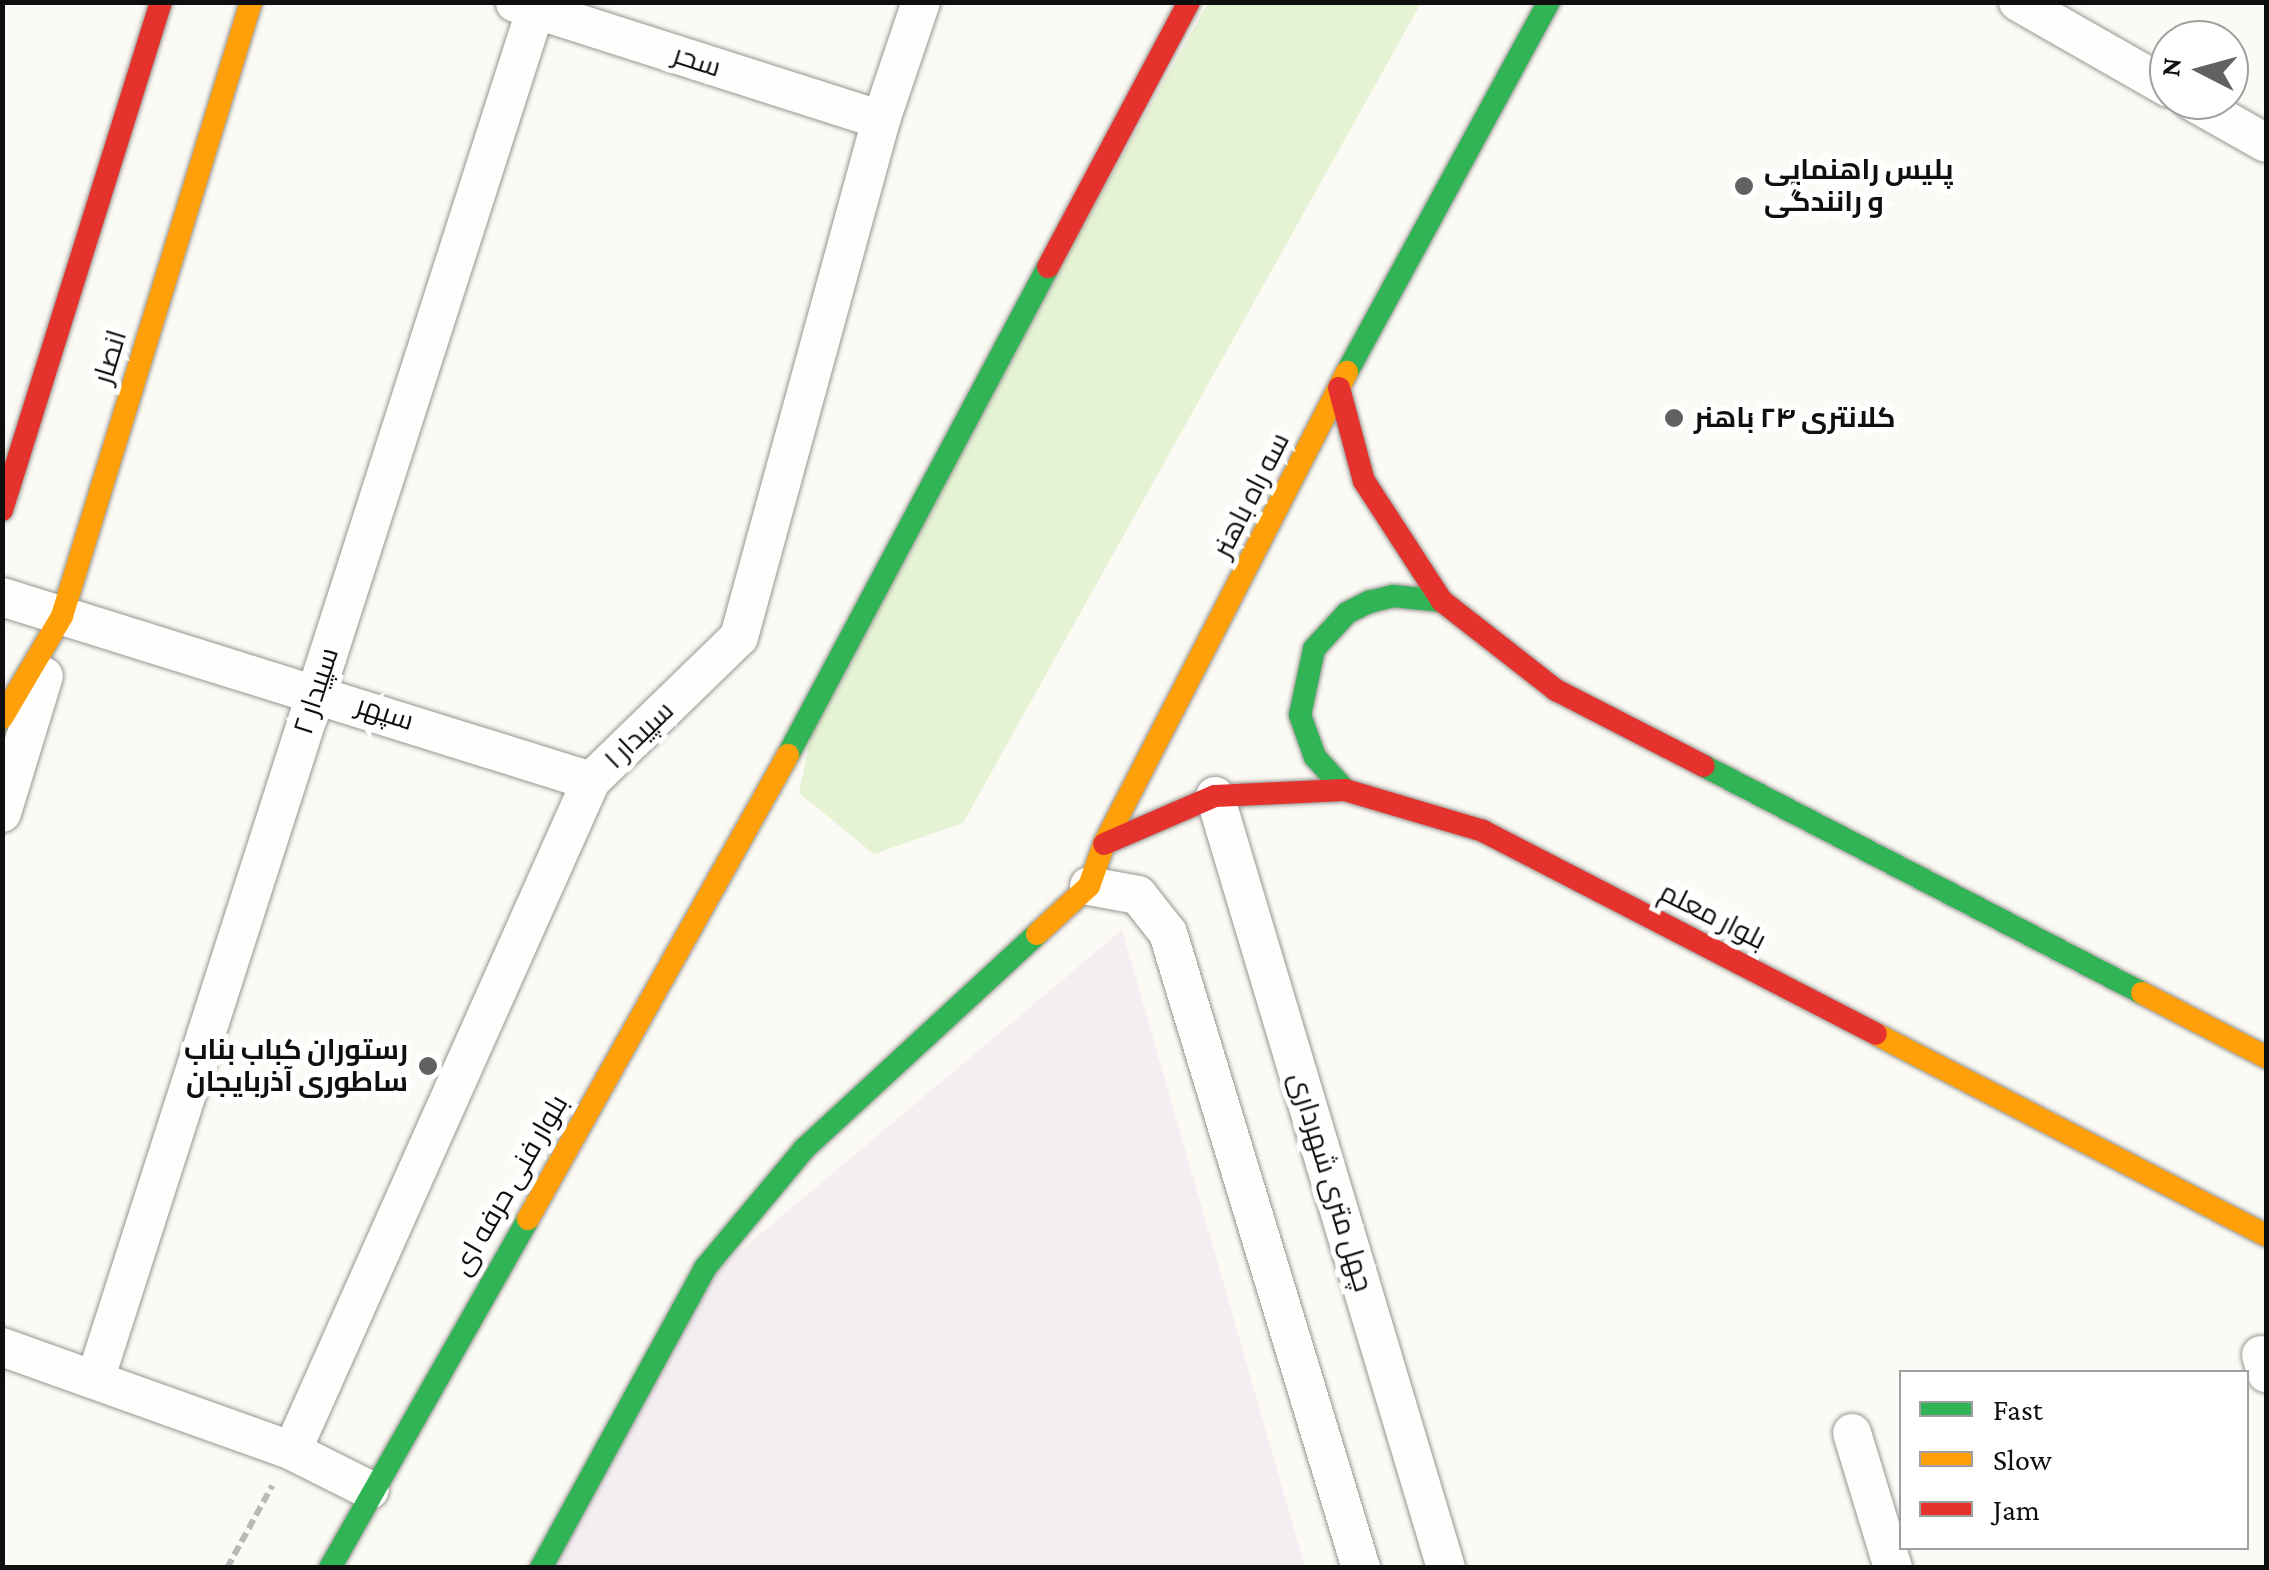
<!DOCTYPE html>
<meta charset="utf-8">
<style>
body{margin:0}
#map{position:relative;width:2269px;height:1570px;overflow:hidden;background:#fcfaf4;font-family:"Crimson Pro",Cairo,serif}
div>[style]{position:absolute}
.industrial>*{inset:0;background:#f4edf1}
.green>*{inset:0;background:#e5f2d3}
.path>*{height:6px;margin-top:-3px;transform-origin:0;background:repeating-linear-gradient(90deg,#b9b9b8 0 10px,transparent 0 15px)}
.roads{filter:drop-shadow(0 0 2px #969592) drop-shadow(0 0 2px #969592)}
.street>*{height:38px;margin:-19px;padding:0 19px;transform-origin:19px;border-radius:19px;background:#fffefd}
.fast>*{height:22px;margin:-11px;padding:0 11px;transform-origin:11px;border-radius:11px;background:#30b455}
.slow>*{height:22px;margin:-11px;padding:0 11px;transform-origin:11px;border-radius:11px;background:#ff9f0a}
.jam>*{height:22px;margin:-11px;padding:0 11px;transform-origin:11px;border-radius:11px;background:#e5322d}
.dots>*{width:28px;height:28px;translate:-50% -50%;box-sizing:border-box;border:5px solid #fff;border-radius:50%}
span{translate:-50% -50%;white-space:nowrap;text-align:center;line-height:1.15;-webkit-text-stroke:10px #fff;paint-order:stroke}
.street-label{font-size:28px;color:#0f0f0f}
.poi-label{font-size:28px;color:#0f0f0f;font-weight:700}
.left{translate:0 -50%;text-align:left}
.right{translate:-100% -50%;text-align:right}
.frame{position:absolute;inset:0;border:5px solid #0f0f0f;pointer-events:none}
.legend{position:absolute;left:1899px;top:1370px;width:350px;height:180px;box-sizing:border-box;background:#fff;border:2px solid #9f9f9f;margin:0;padding:12px 18px;list-style:none;font-size:30px;color:#0f0f0f}
.legend li{display:flex;align-items:center;gap:20px;height:50px}
.legend b{width:50px;border:2px solid #9f9f9f}
.north{position:absolute;left:2149px;top:20px;width:100px;height:100px;box-sizing:border-box;background:#fff;border:2px solid #9f9f9f;border-radius:50%;rotate:276deg;font-size:28px;font-weight:700;line-height:40px;text-align:center;color:#0f0f0f}
.north::after{content:'';display:block;margin:auto;width:35px;height:45px;background:#62615f;clip-path:polygon(50% 0,100% 100%,50% 72%,0 100%)}
</style>
<div id="map">
<div class="industrial">
<i style="clip-path:polygon(1122px 930px,1305px 1567px,536px 1568px,688px 1295px)"></i>
</div>
<div class="green">
<i style="clip-path:polygon(1208px 3px,1421px 3px,963px 823px,874px 854px,799px 793px,819px 696px)"></i>
</div>
<div class="path">
<i style="left:2px;top:1535px;width:9px;rotate:90deg"></i>
<i style="left:227px;top:1568px;width:94px;rotate:-61.2deg"></i>
</div>
<div class="roads">
<div class="street">
<i style="left:2018px;top:2px;width:174px;rotate:29.7deg"></i>
<i style="left:515px;top:3px;width:384px;rotate:17.7deg"></i>
<i style="left:2190px;top:100px;width:87px;rotate:29.5deg"></i>
<i style="left:2px;top:597px;width:617px;rotate:17.35deg"></i>
<i style="left:1215px;top:796px;width:806px;rotate:73.34deg"></i>
<i style="left:2px;top:813px;width:143px;rotate:-73deg"></i>
<i style="left:1089px;top:886px;width:50px;rotate:10.4deg"></i>
<i style="left:1138px;top:895px;width:48px;rotate:51.7deg"></i>
<i style="left:1168px;top:933px;width:664px;rotate:73.09deg"></i>
<i style="left:2px;top:1347px;width:308px;rotate:19.7deg"></i>
<i style="left:292px;top:1451px;width:87px;rotate:26.6deg"></i>
<i style="left:2261px;top:1355px;width:19px;rotate:74deg"></i>
<i style="left:95px;top:1380px;width:1447px;rotate:-72.18deg"></i>
<i style="left:1852px;top:1433px;width:141px;rotate:73.1deg"></i>
<i style="left:292px;top:1451px;width:734px;rotate:-65.95deg"></i>
<i style="left:591px;top:781px;width:206px;rotate:-44.2deg"></i>
<i style="left:739px;top:637px;width:536px;rotate:-74.64deg"></i>
<i style="left:881px;top:120px;width:125px;rotate:-71.3deg"></i>
</div>
<div class="fast">
<i style="left:1347px;top:372px;width:422px;rotate:-61.4deg"></i>
<i style="left:788px;top:755px;width:553px;rotate:-61.95deg"></i>
<i style="left:1704px;top:766px;width:493px;rotate:27.4deg"></i>
<i style="left:1345px;top:790px;width:45px;rotate:-132.3deg"></i>
<i style="left:1315px;top:757px;width:45px;rotate:-109.7deg"></i>
<i style="left:1300px;top:715px;width:67px;rotate:-78deg"></i>
<i style="left:1314px;top:649px;width:49px;rotate:-47.5deg"></i>
<i style="left:1347px;top:613px;width:25px;rotate:-27deg"></i>
<i style="left:1369px;top:602px;width:25px;rotate:-14deg"></i>
<i style="left:1393px;top:596px;width:49px;rotate:5.8deg"></i>
<i style="left:330px;top:1568px;width:401px;rotate:-60.4deg"></i>
<i style="left:541px;top:1568px;width:342px;rotate:-61.3deg"></i>
<i style="left:705px;top:1268px;width:155px;rotate:-50.2deg"></i>
<i style="left:804px;top:1149px;width:317px;rotate:-42.7deg"></i>
</div>
<div class="slow">
<i style="left:2px;top:718px;width:118px;rotate:-59.5deg"></i>
<i style="left:62px;top:616px;width:642px;rotate:-72.89deg"></i>
<i style="left:1037px;top:934px;width:71px;rotate:-42.7deg"></i>
<i style="left:1089px;top:886px;width:45px;rotate:-70.3deg"></i>
<i style="left:1104px;top:844px;width:531px;rotate:-62.76deg"></i>
<i style="left:2142px;top:993px;width:140px;rotate:27.3deg"></i>
<i style="left:1876px;top:1034px;width:439px;rotate:27.3deg"></i>
<i style="left:528px;top:1219px;width:532px;rotate:-60.74deg"></i>
</div>
<div class="jam">
<i style="left:1048px;top:267px;width:300px;rotate:-62deg"></i>
<i style="left:1339px;top:388px;width:96px;rotate:75deg"></i>
<i style="left:1364px;top:481px;width:143px;rotate:57deg"></i>
<i style="left:1442px;top:601px;width:145px;rotate:38deg"></i>
<i style="left:1556px;top:690px;width:166px;rotate:27.2deg"></i>
<i style="left:2px;top:510px;width:532px;rotate:-72.62deg"></i>
<i style="left:1104px;top:844px;width:121px;rotate:-23.4deg"></i>
<i style="left:1215px;top:796px;width:130px;rotate:-2.6deg"></i>
<i style="left:1345px;top:790px;width:144px;rotate:16.5deg"></i>
<i style="left:1483px;top:831px;width:442px;rotate:27.3deg"></i>
</div>
</div>
<div class="dots">
<i style="left:1744px;top:186px;background:#62615f"></i>
<i style="left:1674px;top:418px;background:#62615f"></i>
<i style="left:428px;top:1066px;background:#62615f"></i>
</div>
<div class="street-label">
<span style="left:697px;top:61px;rotate:18deg">سحر</span>
<span style="left:110px;top:357px;rotate:-73deg">انصار</span>
<span style="left:1251px;top:495px;rotate:-63deg">سه راه باهنر</span>
<span style="left:316px;top:691px;rotate:-72deg">سپیدار ۲</span>
<span style="left:385px;top:713px;rotate:18deg">سپهر</span>
<span style="left:639px;top:735px;rotate:-44deg">سپیدار ۱</span>
<span style="left:1713px;top:916px;rotate:27deg">بلوار معلم</span>
<span style="left:1331px;top:1182px;rotate:73deg">چهل متری شهرداری</span>
<span style="left:510px;top:1185px;rotate:-60deg">بلوار فنی حرفه ای</span>
</div>
<div class="poi-label">
<span class="left" style="left:1764px;top:186px">پلیس راهنمایی<br>و رانندگی</span>
<span class="left" style="left:1694px;top:418px">کلانتری ۲۴ باهنر</span>
<span class="right" style="left:408px;top:1066px">رستوران کباب بناب<br>ساطوری آذربایجان</span>
</div>
<div class="frame"></div>
<ul class="legend">
<li><b style="height:12px;background:#30b455"></b>Fast</li>
<li><b style="height:12px;background:#ff9f0a"></b>Slow</li>
<li><b style="height:12px;background:#e5322d"></b>Jam</li>
</ul>
<div class="north">N</div>
</div>
